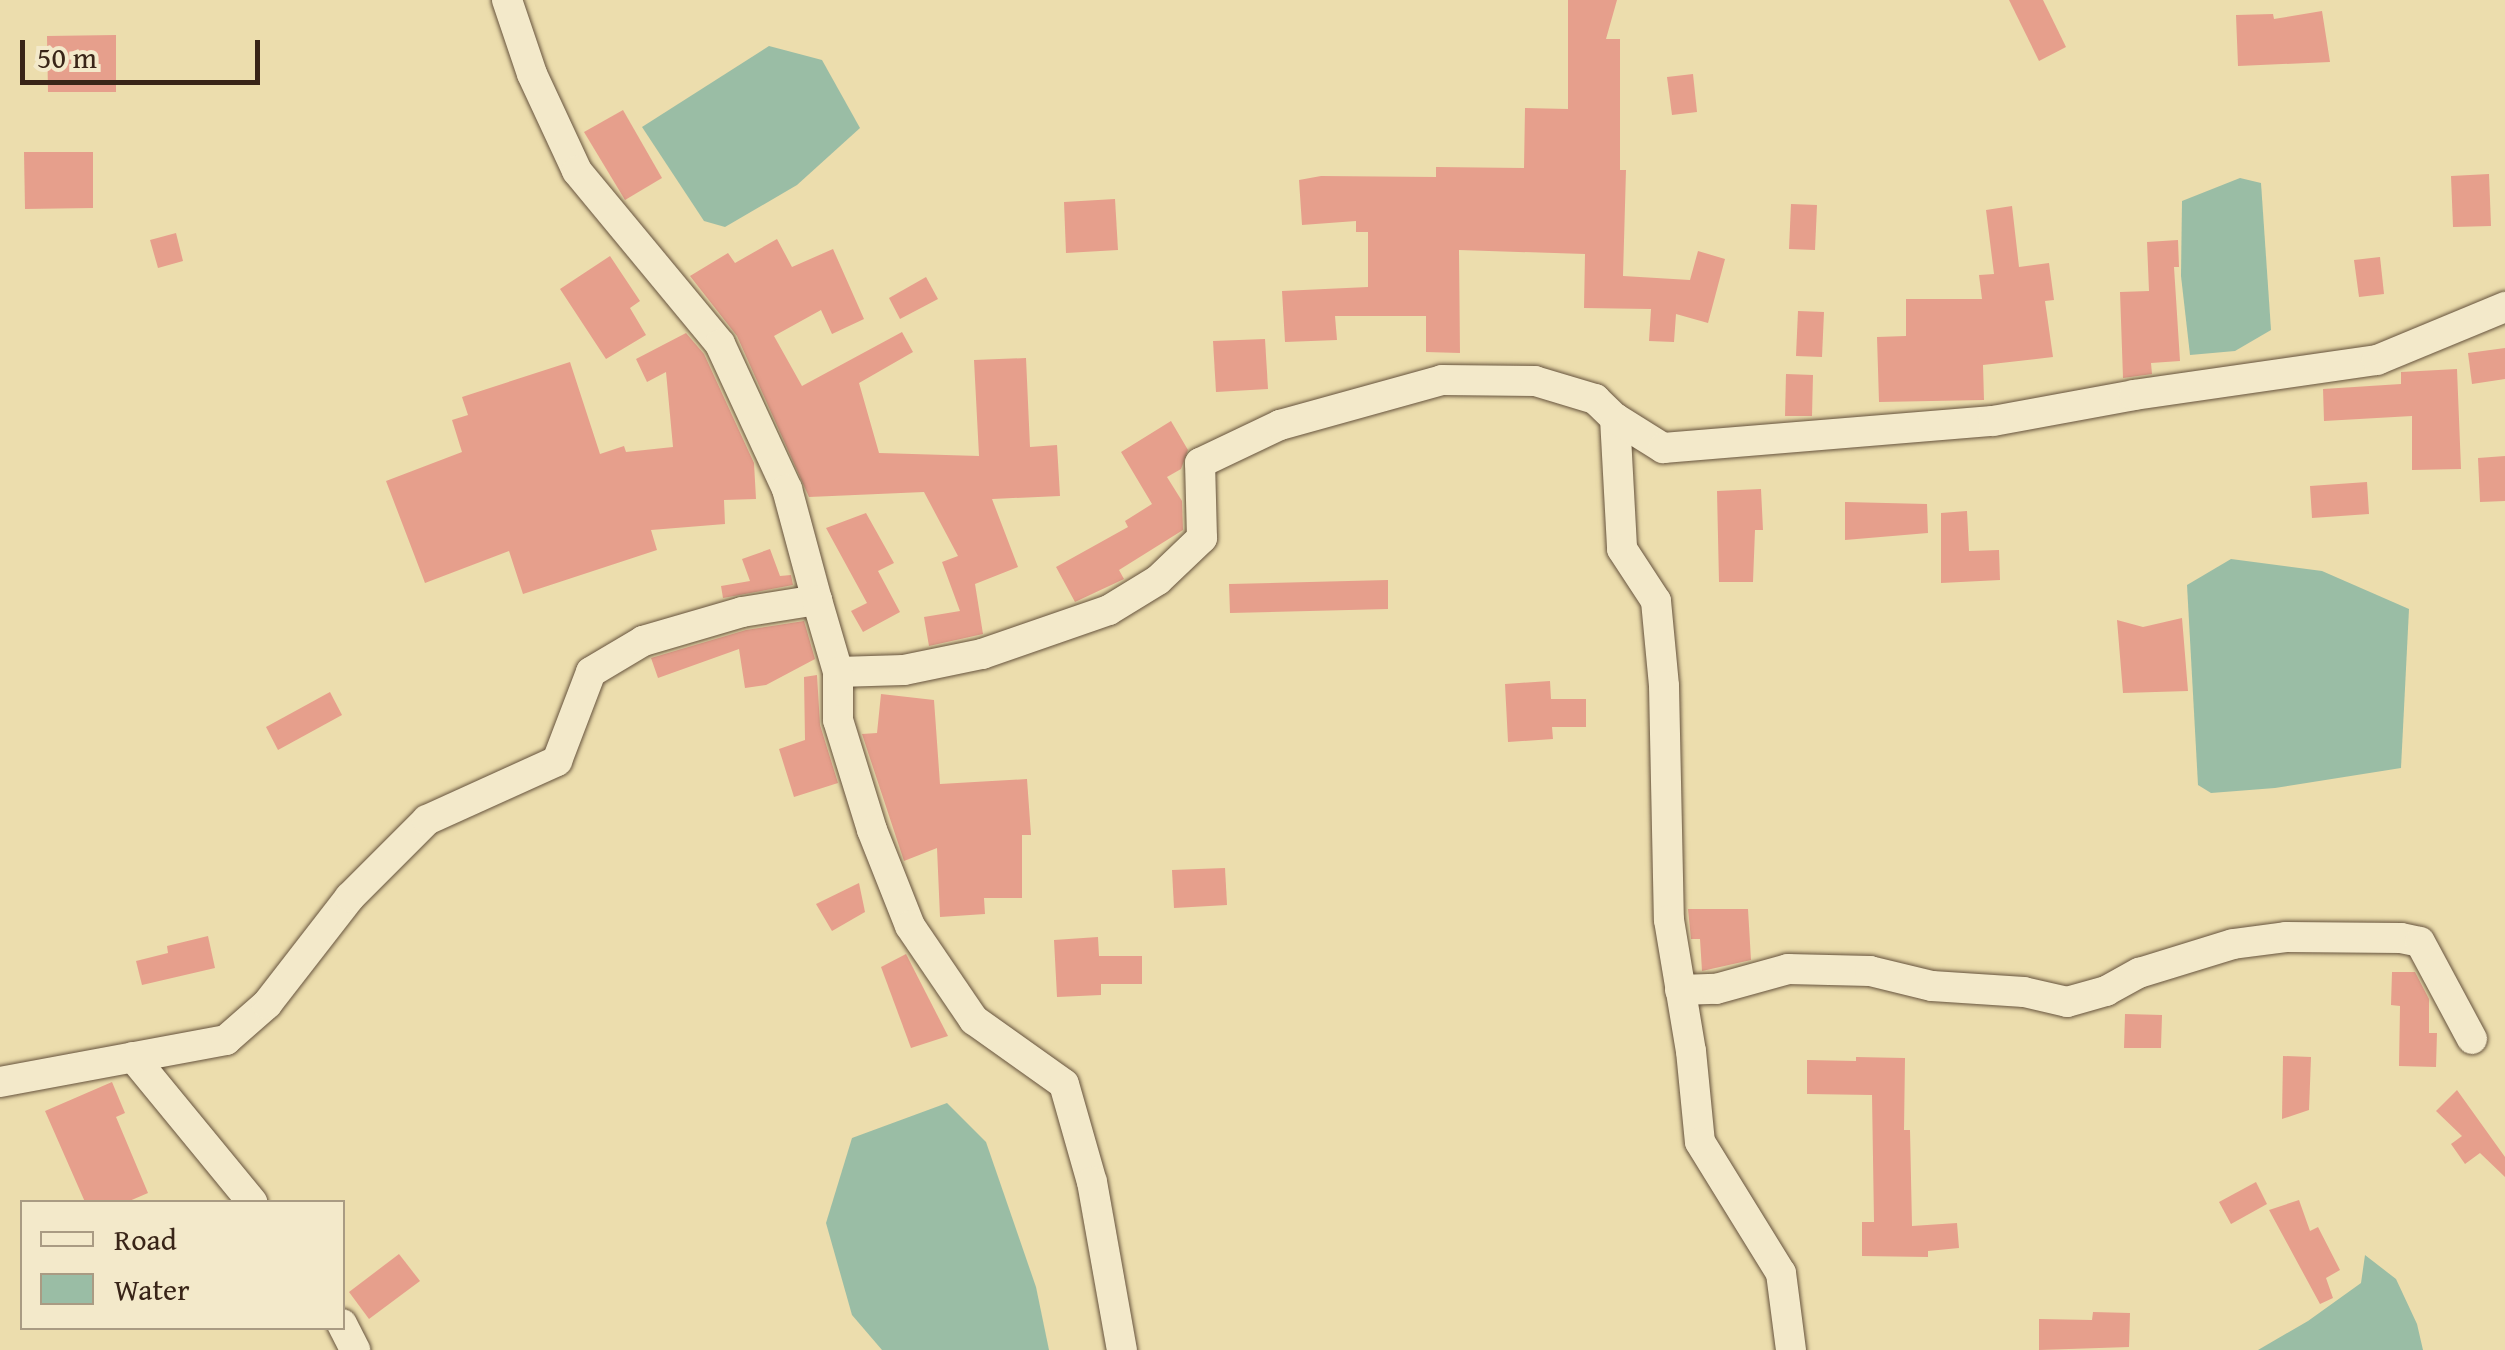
<!DOCTYPE html>
<style>
body{margin:0}
#map{position:relative;width:2505px;height:1350px;overflow:hidden;background:#ecddad;font-family:"Gentium Book Plus",serif}
div>[style]{position:absolute}
.water>*{inset:0;background:#9abda5}
.building>*{inset:0;background:#e69f8c}
.roads{filter:drop-shadow(0 0 2px #66533d) drop-shadow(0 0 2px #66533d)}
.minor>*{height:30px;margin:-15px;padding:0 15px;transform-origin:15px;border-radius:15px;background:#f3e9ca}
span{translate:-50% -50%;white-space:nowrap;text-align:center;line-height:1.15;-webkit-text-stroke:8px #f3e9ca;paint-order:stroke}
.legend{position:absolute;left:20px;top:1200px;width:325px;height:130px;box-sizing:border-box;background:#f3e9ca;border:2px solid #a99b83;margin:0;padding:12px 18px;list-style:none;font-size:30px;color:#392518}
.legend li{display:flex;align-items:center;gap:20px;height:50px}
.legend b{width:50px;border:2px solid #a99b83}
.scale{position:absolute;left:20px;top:40px;width:240px;height:45px;box-sizing:border-box;border:5px solid #392518;border-top:0;padding-left:12px;font-size:30px;line-height:35px;white-space:nowrap;color:#392518;-webkit-text-stroke:8px #f3e9ca;paint-order:stroke}
</style>
<div id="map">
<div class="water">
<i style="clip-path:polygon(769px 46px,822px 60px,860px 128px,797px 185px,725px 227px,704px 221px,642px 127px)"></i>
<i style="clip-path:polygon(2240px 178px,2261px 183px,2271px 330px,2235px 351px,2190px 355px,2181px 276px,2182px 201px)"></i>
<i style="clip-path:polygon(2231px 559px,2322px 571px,2409px 609px,2401px 768px,2275px 788px,2211px 793px,2198px 785px,2187px 585px)"></i>
<i style="clip-path:polygon(947px 1103px,986px 1142px,1036px 1287px,1049px 1350px,882px 1350px,852px 1315px,826px 1223px,852px 1138px)"></i>
<i style="clip-path:polygon(2365px 1255px,2396px 1279px,2417px 1324px,2423px 1350px,2258px 1350px,2308px 1321px,2361px 1283px)"></i>
</div>
<div class="building">
<i style="clip-path:polygon(1568px 0,1617px 0,1606px 39px,1620px 39px,1620px 170px,1626px 170px,1623px 276px,1690px 280px,1698px 251px,1725px 259px,1708px 323px,1676px 314px,1674px 342px,1649px 341px,1651px 309px,1584px 308px,1585px 254px,1459px 250px,1460px 353px,1426px 352px,1426px 316px,1335px 316px,1337px 340px,1285px 342px,1282px 291px,1368px 287px,1368px 232px,1356px 232px,1356px 221px,1302px 225px,1299px 180px,1321px 176px,1436px 177px,1436px 167px,1524px 168px,1525px 108px,1568px 109px)"></i>
<i style="clip-path:polygon(2009px 0,2043px 0,2066px 47px,2039px 61px)"></i>
<i style="clip-path:polygon(2322px 11px,2330px 62px,2238px 66px,2236px 15px,2273px 14px,2274px 19px)"></i>
<i style="clip-path:polygon(116px 35px,116px 92px,48px 92px,47px 36px)"></i>
<i style="clip-path:polygon(1693px 74px,1697px 112px,1672px 115px,1667px 77px)"></i>
<i style="clip-path:polygon(623px 110px,662px 178px,625px 200px,584px 132px)"></i>
<i style="clip-path:polygon(24px 152px,93px 152px,93px 208px,25px 209px)"></i>
<i style="clip-path:polygon(2489px 174px,2491px 226px,2453px 227px,2451px 176px)"></i>
<i style="clip-path:polygon(1115px 199px,1118px 250px,1066px 253px,1064px 202px)"></i>
<i style="clip-path:polygon(1791px 204px,1817px 205px,1815px 250px,1789px 249px)"></i>
<i style="clip-path:polygon(2012px 206px,2019px 267px,2049px 263px,2054px 300px,2045px 301px,2053px 357px,1983px 365px,1984px 400px,1879px 402px,1877px 337px,1906px 336px,1906px 299px,1982px 299px,1979px 275px,1994px 274px,1986px 210px)"></i>
<i style="clip-path:polygon(176px 233px,183px 261px,158px 268px,150px 240px)"></i>
<i style="clip-path:polygon(777px 239px,792px 267px,833px 249px,864px 319px,832px 334px,821px 310px,774px 336px,802px 386px,902px 332px,913px 352px,859px 383px,879px 453px,979px 456px,974px 360px,1026px 358px,1030px 447px,1057px 445px,1060px 496px,992px 499px,1018px 567px,975px 584px,983px 634px,929px 646px,924px 617px,960px 611px,942px 562px,958px 556px,924px 492px,809px 497px,737px 336px,690px 276px,728px 253px,735px 263px)"></i>
<i style="clip-path:polygon(2178px 240px,2179px 267px,2174px 267px,2180px 361px,2151px 363px,2152px 374px,2123px 378px,2120px 292px,2149px 291px,2147px 242px)"></i>
<i style="clip-path:polygon(610px 256px,640px 301px,630px 308px,646px 335px,606px 359px,560px 289px)"></i>
<i style="clip-path:polygon(2380px 257px,2384px 294px,2359px 297px,2354px 260px)"></i>
<i style="clip-path:polygon(926px 277px,938px 299px,900px 319px,889px 298px)"></i>
<i style="clip-path:polygon(1798px 311px,1824px 312px,1822px 357px,1796px 356px)"></i>
<i style="clip-path:polygon(686px 333px,704px 354px,754px 463px,756px 499px,724px 500px,725px 524px,651px 530px,657px 550px,523px 594px,509px 551px,425px 583px,386px 481px,462px 452px,452px 420px,468px 415px,462px 397px,570px 362px,600px 454px,624px 446px,626px 452px,673px 447px,666px 372px,647px 382px,636px 359px)"></i>
<i style="clip-path:polygon(1265px 339px,1268px 389px,1216px 392px,1213px 341px)"></i>
<i style="clip-path:polygon(2505px 348px,2505px 379px,2472px 384px,2468px 353px)"></i>
<i style="clip-path:polygon(2457px 369px,2461px 469px,2412px 470px,2412px 416px,2324px 421px,2323px 389px,2401px 384px,2401px 372px)"></i>
<i style="clip-path:polygon(1786px 374px,1813px 375px,1812px 416px,1785px 416px)"></i>
<i style="clip-path:polygon(1171px 421px,1188px 450px,1181px 469px,1167px 477px,1182px 501px,1183px 530px,1119px 570px,1124px 579px,1075px 602px,1056px 567px,1128px 527px,1125px 521px,1152px 504px,1121px 452px)"></i>
<i style="clip-path:polygon(2505px 456px,2505px 501px,2480px 502px,2478px 458px)"></i>
<i style="clip-path:polygon(2367px 482px,2369px 514px,2312px 518px,2310px 486px)"></i>
<i style="clip-path:polygon(1761px 489px,1763px 530px,1755px 530px,1753px 582px,1719px 582px,1717px 491px)"></i>
<i style="clip-path:polygon(1845px 502px,1927px 504px,1928px 533px,1845px 540px)"></i>
<i style="clip-path:polygon(1967px 511px,1969px 551px,1999px 550px,2000px 580px,1941px 583px,1941px 513px)"></i>
<i style="clip-path:polygon(866px 513px,894px 563px,878px 571px,900px 612px,863px 632px,851px 611px,867px 603px,826px 528px)"></i>
<i style="clip-path:polygon(770px 549px,780px 576px,791px 575px,793px 585px,723px 598px,721px 586px,750px 581px,742px 559px)"></i>
<i style="clip-path:polygon(1388px 580px,1388px 609px,1230px 613px,1229px 584px)"></i>
<i style="clip-path:polygon(2182px 618px,2188px 691px,2123px 693px,2117px 620px,2143px 627px)"></i>
<i style="clip-path:polygon(804px 621px,815px 659px,766px 685px,745px 688px,739px 649px,658px 678px,651px 658px,746px 630px)"></i>
<i style="clip-path:polygon(817px 675px,820px 725px,838px 783px,794px 797px,779px 749px,805px 740px,804px 677px)"></i>
<i style="clip-path:polygon(1550px 681px,1551px 699px,1586px 699px,1586px 727px,1552px 727px,1553px 739px,1508px 742px,1505px 684px)"></i>
<i style="clip-path:polygon(330px 692px,342px 715px,278px 750px,266px 727px)"></i>
<i style="clip-path:polygon(881px 694px,934px 700px,940px 784px,1027px 779px,1031px 835px,1022px 835px,1022px 898px,984px 898px,985px 914px,940px 917px,937px 848px,904px 861px,862px 734px,877px 733px)"></i>
<i style="clip-path:polygon(1225px 868px,1227px 905px,1174px 908px,1172px 870px)"></i>
<i style="clip-path:polygon(859px 883px,865px 912px,832px 931px,816px 904px)"></i>
<i style="clip-path:polygon(1688px 909px,1748px 909px,1751px 960px,1702px 971px,1700px 939px,1691px 939px)"></i>
<i style="clip-path:polygon(208px 936px,215px 968px,142px 985px,136px 961px,168px 953px,167px 946px)"></i>
<i style="clip-path:polygon(1098px 937px,1099px 956px,1142px 956px,1142px 984px,1101px 984px,1101px 995px,1057px 997px,1054px 940px)"></i>
<i style="clip-path:polygon(906px 954px,948px 1036px,911px 1048px,881px 967px)"></i>
<i style="clip-path:polygon(2392px 972px,2415px 972px,2429px 999px,2429px 1033px,2437px 1033px,2436px 1067px,2399px 1066px,2400px 1006px,2391px 1005px)"></i>
<i style="clip-path:polygon(2125px 1014px,2162px 1015px,2161px 1048px,2124px 1048px)"></i>
<i style="clip-path:polygon(2283px 1056px,2311px 1057px,2309px 1110px,2282px 1119px)"></i>
<i style="clip-path:polygon(1856px 1057px,1905px 1058px,1904px 1130px,1910px 1130px,1912px 1226px,1957px 1223px,1959px 1248px,1928px 1251px,1928px 1257px,1862px 1256px,1862px 1222px,1874px 1222px,1872px 1095px,1807px 1094px,1807px 1060px,1856px 1061px)"></i>
<i style="clip-path:polygon(112px 1082px,125px 1113px,116px 1117px,148px 1193px,127px 1202px,85px 1202px,45px 1111px)"></i>
<i style="clip-path:polygon(2457px 1090px,2505px 1157px,2505px 1177px,2480px 1153px,2465px 1164px,2451px 1144px,2462px 1136px,2436px 1111px)"></i>
<i style="clip-path:polygon(2256px 1182px,2267px 1204px,2231px 1224px,2219px 1202px)"></i>
<i style="clip-path:polygon(2299px 1200px,2310px 1231px,2318px 1227px,2340px 1270px,2326px 1278px,2333px 1298px,2320px 1304px,2269px 1210px)"></i>
<i style="clip-path:polygon(399px 1254px,420px 1281px,369px 1319px,349px 1292px)"></i>
<i style="clip-path:polygon(2093px 1312px,2130px 1313px,2129px 1347px,2039px 1350px,2039px 1319px,2092px 1320px)"></i>
</div>
<div class="roads">
<div class="minor">
<i style="left:507px;top:0;width:78px;rotate:71.3deg"></i>
<i style="left:532px;top:74px;width:107px;rotate:65.1deg"></i>
<i style="left:577px;top:171px;width:224px;rotate:50.4deg"></i>
<i style="left:720px;top:344px;width:160px;rotate:65.2deg"></i>
<i style="left:787px;top:489px;width:115px;rotate:74.9deg"></i>
<i style="left:1615px;top:418px;width:131px;rotate:86.9deg"></i>
<i style="left:1622px;top:549px;width:62px;rotate:56.8deg"></i>
<i style="left:1656px;top:601px;width:85px;rotate:84.6deg"></i>
<i style="left:1664px;top:686px;width:234px;rotate:88.8deg"></i>
<i style="left:1669px;top:920px;width:133px;rotate:80.5deg"></i>
<i style="left:1691px;top:1051px;width:91px;rotate:84.4deg"></i>
<i style="left:1700px;top:1142px;width:154px;rotate:58.3deg"></i>
<i style="left:1781px;top:1273px;width:78px;rotate:82.6deg"></i>
<i style="left:838px;top:672px;width:66px;rotate:-1.7deg"></i>
<i style="left:904px;top:670px;width:80px;rotate:-11.6deg"></i>
<i style="left:982px;top:654px;width:134px;rotate:-19.1deg"></i>
<i style="left:1109px;top:610px;width:57px;rotate:-31.5deg"></i>
<i style="left:1158px;top:580px;width:61px;rotate:-43.7deg"></i>
<i style="left:1202px;top:538px;width:75px;rotate:-91.5deg"></i>
<i style="left:1200px;top:463px;width:89px;rotate:-25.4deg"></i>
<i style="left:1280px;top:425px;width:168px;rotate:-15.5deg"></i>
<i style="left:1442px;top:380px;width:93px;rotate:0.6deg"></i>
<i style="left:1535px;top:381px;width:63px;rotate:16.7deg"></i>
<i style="left:1595px;top:399px;width:28px;rotate:44deg"></i>
<i style="left:1615px;top:418px;width:57px;rotate:32deg"></i>
<i style="left:1663px;top:448px;width:331px;rotate:-4.7deg"></i>
<i style="left:1993px;top:421px;width:143px;rotate:-10.4deg"></i>
<i style="left:2134px;top:395px;width:246px;rotate:-8.2deg"></i>
<i style="left:2377px;top:360px;width:139px;rotate:-22.5deg"></i>
<i style="left:1680px;top:990px;width:36px;rotate:-2deg"></i>
<i style="left:1716px;top:989px;width:75px;rotate:-15.5deg"></i>
<i style="left:1788px;top:969px;width:82px;rotate:1.4deg"></i>
<i style="left:1870px;top:971px;width:64px;rotate:13.6deg"></i>
<i style="left:1932px;top:986px;width:92px;rotate:3.7deg"></i>
<i style="left:2024px;top:992px;width:44px;rotate:13.1deg"></i>
<i style="left:2067px;top:1002px;width:41px;rotate:-15.8deg"></i>
<i style="left:2106px;top:991px;width:38px;rotate:-29deg"></i>
<i style="left:2139px;top:973px;width:98px;rotate:-17.1deg"></i>
<i style="left:2233px;top:944px;width:53px;rotate:-7.5deg"></i>
<i style="left:2286px;top:937px;width:115px;rotate:0.5deg"></i>
<i style="left:2401px;top:938px;width:19px;rotate:12deg"></i>
<i style="left:2420px;top:942px;width:110px;rotate:61.8deg"></i>
<i style="left:133px;top:1057px;width:188px;rotate:50.6deg"></i>
<i style="left:0;top:1082px;width:230px;rotate:-10.5deg"></i>
<i style="left:226px;top:1040px;width:55px;rotate:-41.3deg"></i>
<i style="left:267px;top:1004px;width:135px;rotate:-52.2deg"></i>
<i style="left:350px;top:897px;width:109px;rotate:-45deg"></i>
<i style="left:427px;top:820px;width:143px;rotate:-24.4deg"></i>
<i style="left:557px;top:761px;width:95px;rotate:-69.1deg"></i>
<i style="left:591px;top:672px;width:61px;rotate:-30.8deg"></i>
<i style="left:643px;top:641px;width:103px;rotate:-16.3deg"></i>
<i style="left:742px;top:612px;width:76px;rotate:-9.1deg"></i>
<i style="left:817px;top:600px;width:75px;rotate:73.7deg"></i>
<i style="left:838px;top:672px;width:48px;rotate:90deg"></i>
<i style="left:838px;top:720px;width:115px;rotate:72.8deg"></i>
<i style="left:872px;top:830px;width:103px;rotate:68.4deg"></i>
<i style="left:910px;top:926px;width:114px;rotate:55.8deg"></i>
<i style="left:974px;top:1020px;width:110px;rotate:35.4deg"></i>
<i style="left:1064px;top:1084px;width:102px;rotate:74.1deg"></i>
<i style="left:1092px;top:1182px;width:171px;rotate:79.9deg"></i>
<i style="left:342px;top:1324px;width:29px;rotate:63deg"></i>
</div>
</div>
<ul class="legend">
<li><b style="height:12px;background:#f3e9ca"></b>Road</li>
<li><b style="height:28px;background:#9abda5"></b>Water</li>
</ul>
<div class="scale">50 m</div>
</div>
